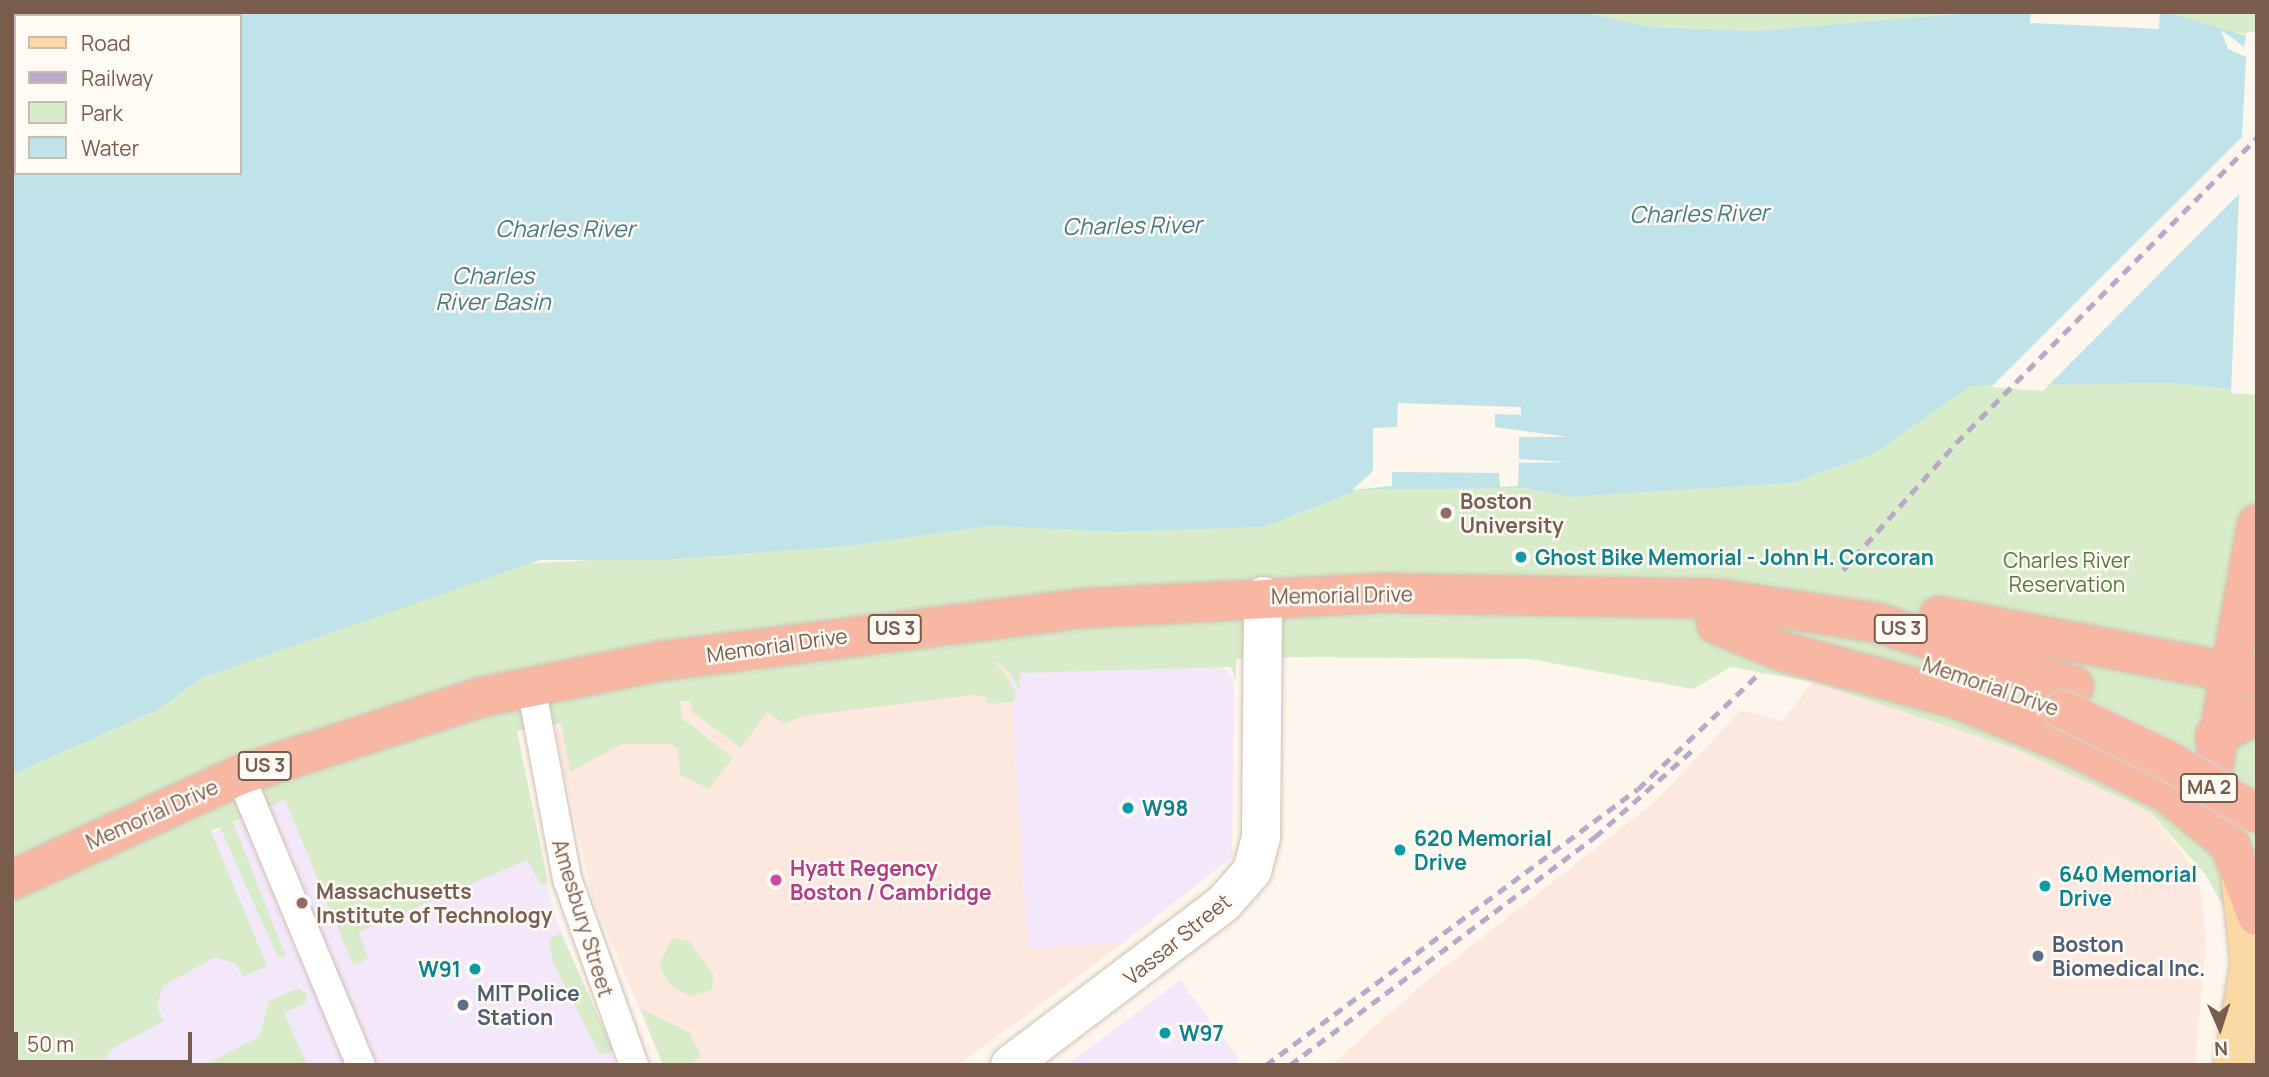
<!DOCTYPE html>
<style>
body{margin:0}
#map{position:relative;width:2269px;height:1077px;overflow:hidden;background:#fdf6ec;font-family:Manrope,sans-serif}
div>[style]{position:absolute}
.commercial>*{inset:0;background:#fde8e0}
.education>*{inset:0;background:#f3e8fa}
.green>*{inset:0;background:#d8ecc9}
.water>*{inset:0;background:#bfe3e8}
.pier>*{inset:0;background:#fdf6ec}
.roads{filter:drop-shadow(0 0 2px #d1beb0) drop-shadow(0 0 2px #d1beb0)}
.street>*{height:28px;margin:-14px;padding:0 14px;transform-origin:14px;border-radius:14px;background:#fff}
.secondary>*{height:38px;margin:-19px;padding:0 19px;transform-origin:19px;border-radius:19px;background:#fff}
.primary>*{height:38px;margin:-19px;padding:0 19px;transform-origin:19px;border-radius:19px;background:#fbd9a5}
.highway>*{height:38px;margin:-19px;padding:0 19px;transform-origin:19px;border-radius:19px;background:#f7b7a3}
.rail>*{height:5px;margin-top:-2.5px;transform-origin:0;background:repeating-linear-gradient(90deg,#b9a8c9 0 10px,transparent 0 17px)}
.bridges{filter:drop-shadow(0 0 2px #dad1cd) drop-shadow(0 0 2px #dad1cd)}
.highway-bridge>*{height:38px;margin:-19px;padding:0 19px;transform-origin:19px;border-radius:19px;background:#f7b7a3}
.dots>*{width:19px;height:19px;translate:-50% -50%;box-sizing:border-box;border:4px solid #fffaf3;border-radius:50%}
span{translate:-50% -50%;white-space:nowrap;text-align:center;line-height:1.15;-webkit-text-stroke:5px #fffaf3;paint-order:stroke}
.shield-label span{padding:2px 5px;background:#fffaf3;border:2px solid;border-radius:5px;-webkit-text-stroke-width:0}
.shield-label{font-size:19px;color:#7a5c4d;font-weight:700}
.education-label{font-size:21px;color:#785e54;font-weight:700}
.left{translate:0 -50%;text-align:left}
.culture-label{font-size:21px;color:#0d838f;font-weight:700}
.right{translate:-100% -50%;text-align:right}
.park-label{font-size:21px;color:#537a41}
.street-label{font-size:21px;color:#7a5c4d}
.hotel-label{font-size:21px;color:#b23c85;font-weight:700}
.service-label{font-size:21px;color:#4e5e75;font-weight:700}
.water-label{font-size:23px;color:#437c86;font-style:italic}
.frame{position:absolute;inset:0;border:14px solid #7a5c4d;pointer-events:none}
.legend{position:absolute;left:14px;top:14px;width:228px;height:161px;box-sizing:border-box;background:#fffaf3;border:2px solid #cabbb1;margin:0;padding:9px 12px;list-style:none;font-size:21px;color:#7a5c4d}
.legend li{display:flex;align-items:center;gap:14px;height:35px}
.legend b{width:35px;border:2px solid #cabbb1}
.north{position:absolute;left:2185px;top:993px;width:70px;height:70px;-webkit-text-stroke:5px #fffaf3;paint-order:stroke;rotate:177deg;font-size:19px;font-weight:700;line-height:28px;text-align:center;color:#7a5c4d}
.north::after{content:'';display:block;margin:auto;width:24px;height:32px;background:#7a5c4d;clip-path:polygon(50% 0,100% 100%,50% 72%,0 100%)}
.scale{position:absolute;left:14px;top:1032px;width:178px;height:32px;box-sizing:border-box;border:4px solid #7a5c4d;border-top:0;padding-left:9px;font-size:21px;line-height:24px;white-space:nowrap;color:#7a5c4d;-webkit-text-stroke:5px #fffaf3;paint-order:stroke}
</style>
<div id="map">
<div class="commercial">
<i style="clip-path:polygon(1009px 664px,1028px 948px,1123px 943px,958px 1065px,663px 1065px,592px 897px,556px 731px,562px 718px)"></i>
<i style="clip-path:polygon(1813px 682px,2016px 749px,2150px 812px,2189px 862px,2200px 888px,2206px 935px,2195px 1065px,1331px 1065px,1423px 984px,1657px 800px,1741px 710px,1782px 721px)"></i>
</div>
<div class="education">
<i style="clip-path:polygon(1009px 664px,1221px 665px,1234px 679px,1232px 857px,1123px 943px,1028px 948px)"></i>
<i style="clip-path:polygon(518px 746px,553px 911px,616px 1065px,12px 1065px,12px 924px,287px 799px)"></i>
<i style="clip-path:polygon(1180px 980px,1239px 1059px,1232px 1065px,1067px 1065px)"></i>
</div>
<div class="green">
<i style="clip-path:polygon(1582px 12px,1978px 12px,1755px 31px,1651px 27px)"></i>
<i style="clip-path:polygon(2165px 12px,2257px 12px,2257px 36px,2221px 30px)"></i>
<i style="clip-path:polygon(2170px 383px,2257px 392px,2257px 965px,2205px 874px,2150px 812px,2016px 749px,1813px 682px,1731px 667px,1693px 689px,1530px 659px,1297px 657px,1236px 659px,1236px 682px,1231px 667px,1020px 673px,1019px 690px,1009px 672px,996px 661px,1016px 692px,1013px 702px,988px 704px,986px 697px,973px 695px,803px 716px,784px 724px,767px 712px,741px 748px,692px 712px,691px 701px,680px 702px,682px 718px,733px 758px,709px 789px,680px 775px,678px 749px,671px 744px,622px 744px,570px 772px,561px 723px,517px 731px,548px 882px,541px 885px,527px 860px,359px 932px,368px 959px,353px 965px,285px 800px,233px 822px,286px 957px,277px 956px,220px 827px,211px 831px,267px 966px,243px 977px,237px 964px,215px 957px,163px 986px,157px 1007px,164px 1021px,112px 1049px,100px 1065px,12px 1065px,12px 775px,157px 710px,204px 677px,521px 564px,848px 546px,989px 526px,1117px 532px,1264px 527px,1359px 490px,1525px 488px,1570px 497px,1792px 483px,1873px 454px,1970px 386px)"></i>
<i style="clip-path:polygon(561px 933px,613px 1049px,610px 1054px,600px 1054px,553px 963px,549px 939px)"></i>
<i style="clip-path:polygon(672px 938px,689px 941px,713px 974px,712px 990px,691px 996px,670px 985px,659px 965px)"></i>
<i style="clip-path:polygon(298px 988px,308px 994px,305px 1003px,284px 1013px,307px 1065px,205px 1065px,259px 1037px,269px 1001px)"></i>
<i style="clip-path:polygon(640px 1008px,689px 1032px,701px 1056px,690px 1065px,663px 1065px)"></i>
</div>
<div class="water">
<i style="clip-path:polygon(evenodd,12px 12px,1582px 12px,1651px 27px,1755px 31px,1978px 12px,2165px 12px,2247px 36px,2257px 392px,2170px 383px,1971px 386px,1873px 454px,1792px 483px,1570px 497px,1525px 488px,1359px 490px,1264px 527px,1117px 532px,990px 526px,848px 546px,659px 560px,540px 560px,204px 677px,157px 710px,12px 775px,12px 12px,16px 16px,240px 16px,240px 173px,16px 173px,16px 16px)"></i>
</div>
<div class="pier">
<i style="clip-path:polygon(2031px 12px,2160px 12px,2159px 29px,2030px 23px)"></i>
<i style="clip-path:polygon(2221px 30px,2244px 47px,2247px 32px,2257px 32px,2257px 395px,2231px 393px,2239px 194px,2043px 391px,1991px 387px,2242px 137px,2246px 57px,2228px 49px)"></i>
<i style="clip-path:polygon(1398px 403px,1521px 407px,1521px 415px,1495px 414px,1495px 427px,1568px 437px,1519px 437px,1519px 459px,1568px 462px,1519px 463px,1518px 486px,1500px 487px,1499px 473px,1392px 472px,1392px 486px,1352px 490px,1373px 471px,1373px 428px,1397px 427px)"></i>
</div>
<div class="roads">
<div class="street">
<i style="left:531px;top:686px;width:196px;rotate:79.4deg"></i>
<i style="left:567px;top:879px;width:198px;rotate:70.2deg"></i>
<i style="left:240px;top:775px;width:314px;rotate:67.4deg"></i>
</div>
<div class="secondary">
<i style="left:1010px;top:1065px;width:268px;rotate:-37.1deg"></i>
<i style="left:1224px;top:903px;width:43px;rotate:-48.8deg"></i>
<i style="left:1252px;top:871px;width:35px;rotate:-75deg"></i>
<i style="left:1261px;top:837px;width:241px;rotate:-89.5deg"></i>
</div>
<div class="primary">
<i style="left:2233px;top:1065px;width:104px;rotate:-80.6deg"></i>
<i style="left:2250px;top:962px;width:80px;rotate:-96.5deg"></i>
</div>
<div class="highway">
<i style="left:2257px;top:524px;width:270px;rotate:100.2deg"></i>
<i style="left:2209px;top:790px;width:135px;rotate:69.1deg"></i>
<i style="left:1939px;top:616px;width:324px;rotate:10.9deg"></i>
<i style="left:1716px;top:624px;width:70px;rotate:22.6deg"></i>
<i style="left:1781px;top:651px;width:182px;rotate:15.3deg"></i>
<i style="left:1957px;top:699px;width:114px;rotate:22.1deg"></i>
<i style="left:2063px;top:742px;width:116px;rotate:26.1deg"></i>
<i style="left:2167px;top:793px;width:73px;rotate:38.9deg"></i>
<i style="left:2215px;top:736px;width:47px;rotate:-26.6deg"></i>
<i style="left:12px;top:880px;width:251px;rotate:-24.7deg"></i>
<i style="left:240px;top:775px;width:254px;rotate:-17.9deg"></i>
<i style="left:482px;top:697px;width:183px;rotate:-11.4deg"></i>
<i style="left:661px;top:661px;width:430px;rotate:-7.1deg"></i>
<i style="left:1088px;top:608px;width:296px;rotate:-2.9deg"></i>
<i style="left:1384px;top:593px;width:336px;rotate:1deg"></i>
<i style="left:1720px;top:599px;width:160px;rotate:8.6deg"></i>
<i style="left:1878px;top:623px;width:206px;rotate:17.8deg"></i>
</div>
</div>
<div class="rail">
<i style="left:1843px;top:570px;width:170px;rotate:-48.3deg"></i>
<i style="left:1956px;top:443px;width:429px;rotate:-45.4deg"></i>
<i style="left:1266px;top:1065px;width:463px;rotate:-36.6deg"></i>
<i style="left:1638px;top:789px;width:170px;rotate:-43.6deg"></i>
<i style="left:1290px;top:1065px;width:381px;rotate:-36.8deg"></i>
<i style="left:1595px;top:837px;width:134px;rotate:-41.7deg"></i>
</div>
<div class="bridges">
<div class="highway-bridge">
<i style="left:2064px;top:710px;width:118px;rotate:25.7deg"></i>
<i style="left:2170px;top:761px;width:102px;rotate:31.3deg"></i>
</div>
</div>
<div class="dots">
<i style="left:1446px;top:513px;background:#8d6e63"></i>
<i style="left:1521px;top:557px;background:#0f9aa8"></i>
<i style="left:1128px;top:808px;background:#0f9aa8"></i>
<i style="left:1400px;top:850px;background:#0f9aa8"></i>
<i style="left:776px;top:880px;background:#d1479c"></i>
<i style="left:2045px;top:886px;background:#0f9aa8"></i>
<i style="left:302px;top:903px;background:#8d6e63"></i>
<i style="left:2038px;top:956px;background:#5c6f8a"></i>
<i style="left:475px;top:969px;background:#0f9aa8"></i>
<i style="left:463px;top:1005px;background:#5c6f8a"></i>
<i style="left:1165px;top:1033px;background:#0f9aa8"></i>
</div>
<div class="shield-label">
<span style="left:895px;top:629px">US 3</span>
<span style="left:1901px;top:629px">US 3</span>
<span style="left:265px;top:766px">US 3</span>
<span style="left:2209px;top:788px">MA 2</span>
</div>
<div class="education-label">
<span class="left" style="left:1460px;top:513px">Boston<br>University</span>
<span class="left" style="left:316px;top:903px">Massachusetts<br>Institute of Technology</span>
</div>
<div class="culture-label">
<span class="left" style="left:1535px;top:557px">Ghost Bike Memorial - John H. Corcoran</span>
<span class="left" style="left:1142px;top:808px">W98</span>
<span class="left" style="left:1414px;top:850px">620 Memorial<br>Drive</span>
<span class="left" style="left:2059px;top:886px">640 Memorial<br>Drive</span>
<span class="right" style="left:461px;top:969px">W91</span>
<span class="left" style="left:1179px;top:1033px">W97</span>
</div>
<div class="park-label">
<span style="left:2067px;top:572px">Charles River<br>Reservation</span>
</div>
<div class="street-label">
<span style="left:1342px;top:595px;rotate:-1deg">Memorial Drive</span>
<span style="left:777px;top:645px;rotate:-8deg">Memorial Drive</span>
<span style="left:1991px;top:686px;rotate:19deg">Memorial Drive</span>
<span style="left:152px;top:814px;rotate:-24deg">Memorial Drive</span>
<span style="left:583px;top:918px;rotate:73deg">Amesbury Street</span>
<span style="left:1177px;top:939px;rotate:-39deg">Vassar Street</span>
</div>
<div class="hotel-label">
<span class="left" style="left:790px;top:880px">Hyatt Regency<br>Boston / Cambridge</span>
</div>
<div class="service-label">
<span class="left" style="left:2052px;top:956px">Boston<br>Biomedical Inc.</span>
<span class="left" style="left:477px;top:1005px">MIT Police<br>Station</span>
</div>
<div class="water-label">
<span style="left:1699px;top:213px;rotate:-1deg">Charles River</span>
<span style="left:1132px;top:225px;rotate:-1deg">Charles River</span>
<span style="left:565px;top:228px">Charles River</span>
<span style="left:493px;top:288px">Charles<br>River Basin</span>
</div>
<div class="frame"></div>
<ul class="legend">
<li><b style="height:9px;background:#fbd9a5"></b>Road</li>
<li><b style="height:9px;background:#b9a8c9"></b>Railway</li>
<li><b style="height:19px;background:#d8ecc9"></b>Park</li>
<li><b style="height:19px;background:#bfe3e8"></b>Water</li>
</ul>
<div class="north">N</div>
<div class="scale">50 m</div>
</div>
